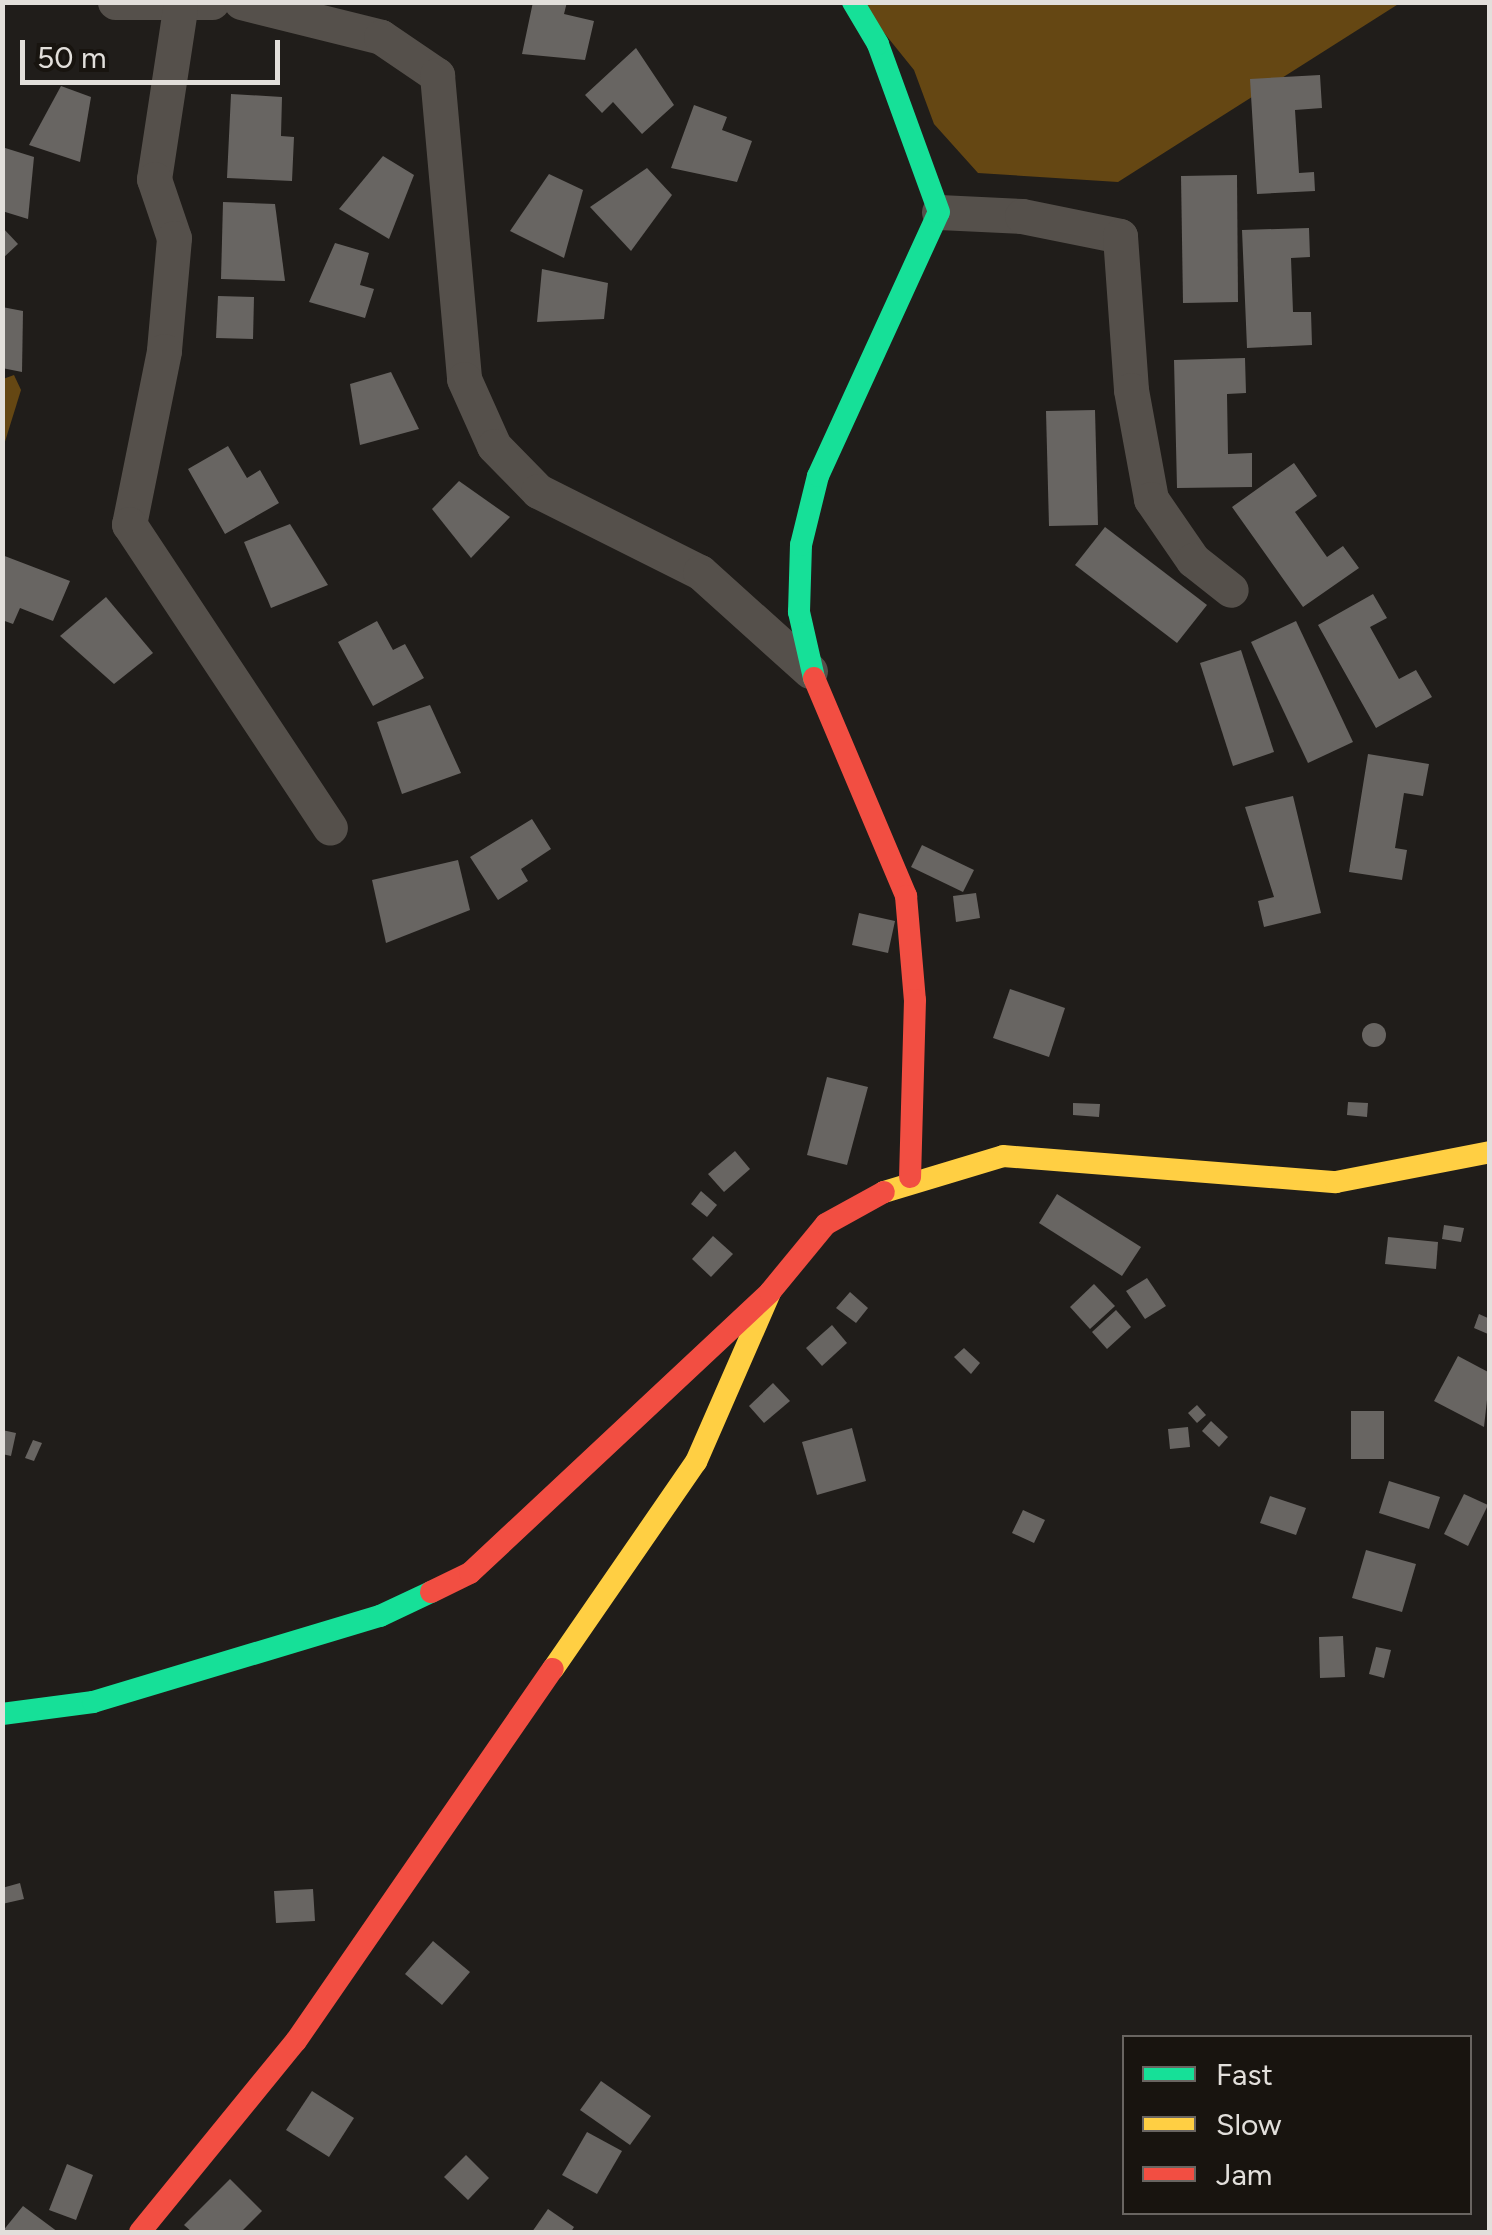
<!DOCTYPE html>
<style>
body{margin:0}
#map{position:relative;width:1492px;height:2235px;overflow:hidden;background:#201d1a;font-family:Figtree,sans-serif}
div>[style]{position:absolute}
.forest>*{inset:0;background:#654713}
.building>*{inset:0;background:#686562}
.round{border-radius:50%}
.street>*{height:35px;margin:-17.5px;padding:0 17.5px;transform-origin:17.5px;border-radius:17.5px;background:#55504b}
.fast>*{height:22px;margin:-11px;padding:0 11px;transform-origin:11px;border-radius:11px;background:#16e098}
.slow>*{height:22px;margin:-11px;padding:0 11px;transform-origin:11px;border-radius:11px;background:#ffcf43}
.jam>*{height:22px;margin:-11px;padding:0 11px;transform-origin:11px;border-radius:11px;background:#f24e42}
span{translate:-50% -50%;white-space:nowrap;text-align:center;line-height:1.15;-webkit-text-stroke:10px #18140f;paint-order:stroke}
.frame{position:absolute;inset:0;border:5px solid #e2dfdb;pointer-events:none}
.legend{position:absolute;left:1122px;top:2035px;width:350px;height:180px;box-sizing:border-box;background:#18140f;border:2px solid #696561;margin:0;padding:12px 18px;list-style:none;font-size:30px;color:#e2dfdb}
.legend li{display:flex;align-items:center;gap:20px;height:50px}
.legend b{width:50px;border:2px solid #696561}
.scale{position:absolute;left:20px;top:40px;width:260px;height:45px;box-sizing:border-box;border:5px solid #e2dfdb;border-top:0;padding-left:12px;font-size:30px;line-height:35px;white-space:nowrap;color:#e2dfdb;-webkit-text-stroke:8px #18140f;paint-order:stroke}
</style>
<div id="map">
<div class="forest">
<i style="clip-path:polygon(860px 3px,1400px 3px,1118px 182px,978px 173px,934px 124px,914px 70px)"></i>
<i style="clip-path:polygon(14px 375px,21px 390px,3px 448px,3px 379px)"></i>
</div>
<div class="building">
<i style="clip-path:polygon(533px 2px,567px 2px,564px 14px,594px 21px,585px 60px,522px 54px)"></i>
<i style="clip-path:polygon(636px 48px,674px 105px,642px 134px,613px 102px,602px 113px,585px 95px)"></i>
<i style="clip-path:polygon(1320px 75px,1322px 108px,1295px 110px,1299px 173px,1314px 172px,1315px 191px,1257px 194px,1250px 79px)"></i>
<i style="clip-path:polygon(61px 86px,91px 97px,80px 162px,29px 145px)"></i>
<i style="clip-path:polygon(231px 94px,282px 97px,281px 136px,294px 137px,292px 181px,227px 178px)"></i>
<i style="clip-path:polygon(694px 105px,727px 117px,722px 130px,752px 141px,737px 182px,671px 168px)"></i>
<i style="clip-path:polygon(2px 147px,34px 157px,28px 219px,2px 211px)"></i>
<i style="clip-path:polygon(383px 156px,414px 175px,389px 239px,339px 209px)"></i>
<i style="clip-path:polygon(647px 168px,672px 195px,631px 251px,590px 207px)"></i>
<i style="clip-path:polygon(549px 174px,583px 190px,564px 258px,510px 231px)"></i>
<i style="clip-path:polygon(1237px 175px,1238px 302px,1183px 303px,1181px 176px)"></i>
<i style="clip-path:polygon(223px 202px,275px 204px,285px 281px,221px 279px)"></i>
<i style="clip-path:polygon(2px 227px,18px 244px,2px 259px)"></i>
<i style="clip-path:polygon(1309px 228px,1310px 257px,1291px 258px,1293px 312px,1311px 312px,1312px 345px,1247px 348px,1242px 230px)"></i>
<i style="clip-path:polygon(335px 243px,369px 253px,360px 285px,374px 289px,365px 318px,309px 302px)"></i>
<i style="clip-path:polygon(542px 269px,608px 283px,604px 319px,537px 322px)"></i>
<i style="clip-path:polygon(218px 296px,254px 297px,253px 339px,216px 338px)"></i>
<i style="clip-path:polygon(2px 307px,23px 311px,22px 372px,2px 368px)"></i>
<i style="clip-path:polygon(1245px 358px,1246px 393px,1227px 394px,1228px 454px,1252px 453px,1252px 487px,1177px 488px,1174px 360px)"></i>
<i style="clip-path:polygon(391px 372px,419px 429px,360px 445px,350px 384px)"></i>
<i style="clip-path:polygon(1095px 410px,1098px 525px,1049px 526px,1046px 411px)"></i>
<i style="clip-path:polygon(228px 446px,247px 478px,260px 470px,279px 503px,225px 534px,188px 469px)"></i>
<i style="clip-path:polygon(1294px 463px,1317px 496px,1295px 512px,1327px 557px,1343px 546px,1359px 568px,1303px 607px,1232px 507px)"></i>
<i style="clip-path:polygon(459px 481px,510px 517px,471px 558px,432px 509px)"></i>
<i style="clip-path:polygon(290px 524px,328px 585px,271px 608px,244px 542px)"></i>
<i style="clip-path:polygon(1105px 527px,1207px 605px,1177px 643px,1075px 565px)"></i>
<i style="clip-path:polygon(2px 555px,70px 581px,53px 621px,20px 608px,13px 624px,2px 620px)"></i>
<i style="clip-path:polygon(1373px 594px,1387px 618px,1370px 627px,1399px 679px,1416px 670px,1432px 697px,1376px 728px,1318px 625px)"></i>
<i style="clip-path:polygon(106px 597px,153px 653px,114px 684px,60px 636px)"></i>
<i style="clip-path:polygon(377px 621px,393px 650px,405px 644px,424px 678px,373px 706px,338px 642px)"></i>
<i style="clip-path:polygon(1296px 621px,1353px 742px,1308px 763px,1251px 642px)"></i>
<i style="clip-path:polygon(1241px 650px,1274px 752px,1233px 766px,1200px 663px)"></i>
<i style="clip-path:polygon(430px 705px,461px 773px,402px 794px,377px 722px)"></i>
<i style="clip-path:polygon(1368px 754px,1429px 764px,1423px 796px,1404px 793px,1395px 848px,1407px 850px,1402px 880px,1349px 872px)"></i>
<i style="clip-path:polygon(1293px 796px,1321px 913px,1264px 927px,1258px 901px,1274px 897px,1245px 807px)"></i>
<i style="clip-path:polygon(532px 819px,551px 849px,521px 869px,528px 881px,498px 900px,470px 857px)"></i>
<i style="clip-path:polygon(922px 845px,974px 870px,963px 892px,911px 867px)"></i>
<i style="clip-path:polygon(458px 860px,470px 910px,386px 943px,372px 880px)"></i>
<i style="clip-path:polygon(976px 893px,980px 918px,956px 922px,953px 896px)"></i>
<i style="clip-path:polygon(859px 913px,895px 921px,888px 953px,852px 945px)"></i>
<i style="clip-path:polygon(1010px 989px,1065px 1008px,1049px 1057px,993px 1038px)"></i>
<i class="round" style="left:1362px;top:1023px;width:24px;height:24px"></i>
<i style="clip-path:polygon(827px 1077px,868px 1087px,847px 1165px,807px 1155px)"></i>
<i style="clip-path:polygon(1348px 1102px,1368px 1103px,1367px 1117px,1347px 1115px)"></i>
<i style="clip-path:polygon(1073px 1103px,1100px 1104px,1099px 1117px,1073px 1115px)"></i>
<i style="clip-path:polygon(735px 1151px,750px 1169px,724px 1192px,708px 1174px)"></i>
<i style="clip-path:polygon(701px 1191px,717px 1205px,707px 1217px,691px 1204px)"></i>
<i style="clip-path:polygon(1057px 1194px,1141px 1247px,1122px 1276px,1039px 1223px)"></i>
<i style="clip-path:polygon(1444px 1225px,1464px 1228px,1461px 1242px,1442px 1239px)"></i>
<i style="clip-path:polygon(713px 1236px,733px 1254px,711px 1277px,692px 1259px)"></i>
<i style="clip-path:polygon(1388px 1237px,1438px 1242px,1436px 1269px,1385px 1264px)"></i>
<i style="clip-path:polygon(1147px 1278px,1166px 1306px,1145px 1319px,1126px 1291px)"></i>
<i style="clip-path:polygon(1094px 1284px,1115px 1306px,1090px 1329px,1070px 1307px)"></i>
<i style="clip-path:polygon(850px 1292px,868px 1308px,856px 1323px,836px 1308px)"></i>
<i style="clip-path:polygon(1116px 1310px,1131px 1327px,1107px 1349px,1092px 1332px)"></i>
<i style="clip-path:polygon(1479px 1314px,1490px 1319px,1488px 1334px,1474px 1328px)"></i>
<i style="clip-path:polygon(832px 1325px,847px 1343px,822px 1366px,806px 1348px)"></i>
<i style="clip-path:polygon(964px 1348px,980px 1363px,971px 1374px,954px 1357px)"></i>
<i style="clip-path:polygon(1458px 1356px,1490px 1373px,1484px 1427px,1434px 1401px)"></i>
<i style="clip-path:polygon(773px 1383px,790px 1401px,764px 1423px,749px 1406px)"></i>
<i style="clip-path:polygon(1197px 1405px,1206px 1415px,1197px 1423px,1188px 1413px)"></i>
<i style="clip-path:polygon(1351px 1411px,1384px 1411px,1384px 1459px,1351px 1459px)"></i>
<i style="clip-path:polygon(1211px 1421px,1228px 1437px,1219px 1447px,1202px 1431px)"></i>
<i style="clip-path:polygon(1188px 1427px,1190px 1447px,1170px 1449px,1168px 1429px)"></i>
<i style="clip-path:polygon(852px 1428px,866px 1481px,817px 1495px,802px 1442px)"></i>
<i style="clip-path:polygon(2px 1430px,16px 1433px,11px 1456px,2px 1454px)"></i>
<i style="clip-path:polygon(33px 1440px,42px 1443px,34px 1461px,25px 1458px)"></i>
<i style="clip-path:polygon(1389px 1481px,1440px 1497px,1429px 1529px,1379px 1513px)"></i>
<i style="clip-path:polygon(1464px 1494px,1488px 1505px,1468px 1546px,1444px 1534px)"></i>
<i style="clip-path:polygon(1270px 1496px,1306px 1508px,1296px 1535px,1260px 1523px)"></i>
<i style="clip-path:polygon(1023px 1510px,1045px 1520px,1034px 1543px,1012px 1533px)"></i>
<i style="clip-path:polygon(1366px 1550px,1416px 1564px,1402px 1612px,1352px 1598px)"></i>
<i style="clip-path:polygon(1343px 1636px,1345px 1677px,1320px 1678px,1319px 1637px)"></i>
<i style="clip-path:polygon(1376px 1647px,1391px 1650px,1384px 1678px,1369px 1674px)"></i>
<i style="clip-path:polygon(20px 1883px,24px 1899px,2px 1904px,2px 1888px)"></i>
<i style="clip-path:polygon(313px 1889px,315px 1921px,276px 1923px,274px 1891px)"></i>
<i style="clip-path:polygon(433px 1941px,470px 1972px,442px 2005px,405px 1974px)"></i>
<i style="clip-path:polygon(601px 2081px,651px 2116px,630px 2145px,580px 2110px)"></i>
<i style="clip-path:polygon(312px 2091px,354px 2118px,329px 2157px,286px 2130px)"></i>
<i style="clip-path:polygon(587px 2132px,622px 2151px,597px 2194px,562px 2175px)"></i>
<i style="clip-path:polygon(466px 2155px,489px 2178px,468px 2200px,444px 2177px)"></i>
<i style="clip-path:polygon(67px 2164px,93px 2175px,76px 2220px,49px 2210px)"></i>
<i style="clip-path:polygon(230px 2179px,262px 2211px,241px 2232px,192px 2232px,184px 2225px)"></i>
<i style="clip-path:polygon(23px 2206px,58px 2232px,2px 2232px)"></i>
<i style="clip-path:polygon(548px 2209px,574px 2227px,571px 2232px,532px 2232px)"></i>
</div>
<div class="street">
<i style="left:115px;top:2px;width:97px"></i>
<i style="left:241px;top:2px;width:144px;rotate:14deg"></i>
<i style="left:381px;top:37px;width:68px;rotate:34.2deg"></i>
<i style="left:437px;top:75px;width:305px;rotate:84.9deg"></i>
<i style="left:464px;top:379px;width:73px;rotate:65.9deg"></i>
<i style="left:494px;top:446px;width:63px;rotate:45.6deg"></i>
<i style="left:538px;top:491px;width:181px;rotate:26.6deg"></i>
<i style="left:700px;top:572px;width:148px;rotate:42deg"></i>
<i style="left:180px;top:9px;width:172px;rotate:98.7deg"></i>
<i style="left:154px;top:179px;width:62px;rotate:71.3deg"></i>
<i style="left:174px;top:238px;width:113px;rotate:95.1deg"></i>
<i style="left:164px;top:351px;width:177px;rotate:101.4deg"></i>
<i style="left:129px;top:524px;width:364px;rotate:56.5deg"></i>
<i style="left:939px;top:212px;width:83px;rotate:2.8deg"></i>
<i style="left:1022px;top:216px;width:100px;rotate:11.5deg"></i>
<i style="left:1120px;top:236px;width:154px;rotate:85.9deg"></i>
<i style="left:1131px;top:390px;width:111px;rotate:79.6deg"></i>
<i style="left:1151px;top:499px;width:74px;rotate:55.5deg"></i>
<i style="left:1193px;top:560px;width:48px;rotate:38.3deg"></i>
</div>
<div class="fast">
<i style="left:814px;top:678px;width:68px;rotate:-102.8deg"></i>
<i style="left:799px;top:612px;width:67px;rotate:-88.3deg"></i>
<i style="left:801px;top:545px;width:71px;rotate:-76.2deg"></i>
<i style="left:818px;top:476px;width:290px;rotate:-65.4deg"></i>
<i style="left:939px;top:212px;width:179px;rotate:-110deg"></i>
<i style="left:878px;top:44px;width:49px;rotate:-120.8deg"></i>
<i style="left:2px;top:1714px;width:92px;rotate:-7.5deg"></i>
<i style="left:93px;top:1702px;width:300px;rotate:-16.7deg"></i>
<i style="left:380px;top:1616px;width:56px;rotate:-25.2deg"></i>
</div>
<div class="slow">
<i style="left:884px;top:1192px;width:124px;rotate:-16.8deg"></i>
<i style="left:1003px;top:1156px;width:334px;rotate:4.5deg"></i>
<i style="left:1336px;top:1182px;width:157px;rotate:-11deg"></i>
<i style="left:553px;top:1669px;width:252px;rotate:-55.4deg"></i>
<i style="left:696px;top:1462px;width:184px;rotate:-66.4deg"></i>
</div>
<div class="jam">
<i style="left:814px;top:678px;width:237px;rotate:67.1deg"></i>
<i style="left:906px;top:896px;width:104px;rotate:85.1deg"></i>
<i style="left:915px;top:1000px;width:177px;rotate:91.6deg"></i>
<i style="left:431px;top:1592px;width:43px;rotate:-26deg"></i>
<i style="left:470px;top:1573px;width:411px;rotate:-43.1deg"></i>
<i style="left:770px;top:1292px;width:88px;rotate:-50.5deg"></i>
<i style="left:826px;top:1224px;width:66px;rotate:-28.9deg"></i>
<i style="left:140px;top:2232px;width:247px;rotate:-50.8deg"></i>
<i style="left:296px;top:2041px;width:452px;rotate:-55.4deg"></i>
</div>
<div class="frame"></div>
<ul class="legend">
<li><b style="height:12px;background:#16e098"></b>Fast</li>
<li><b style="height:12px;background:#ffcf43"></b>Slow</li>
<li><b style="height:12px;background:#f24e42"></b>Jam</li>
</ul>
<div class="scale">50 m</div>
</div>
